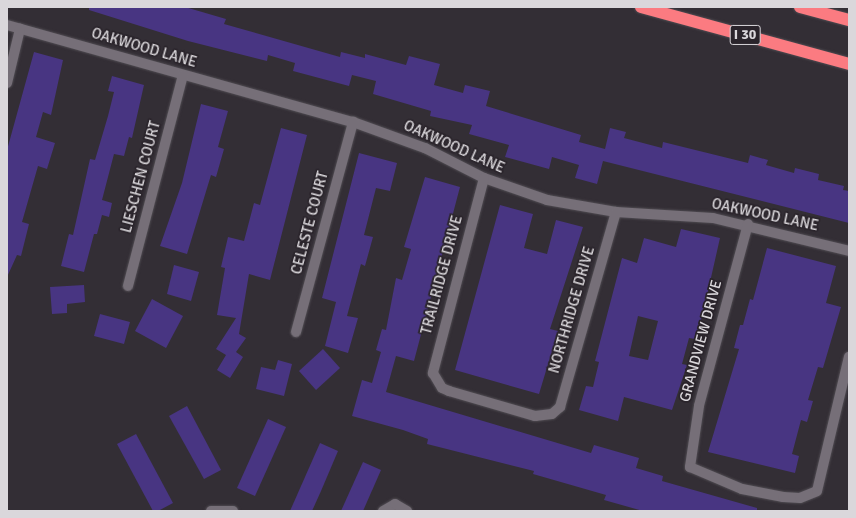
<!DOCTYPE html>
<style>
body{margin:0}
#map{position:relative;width:856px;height:518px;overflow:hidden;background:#332e35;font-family:Signika,sans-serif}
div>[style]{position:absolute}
.building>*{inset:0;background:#483582}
.roads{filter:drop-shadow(0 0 1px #504c52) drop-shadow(0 0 1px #504c52)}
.minor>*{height:10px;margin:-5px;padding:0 5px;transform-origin:5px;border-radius:5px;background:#766f78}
.highway>*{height:12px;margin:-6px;padding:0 6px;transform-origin:6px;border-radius:6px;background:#fb7b81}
span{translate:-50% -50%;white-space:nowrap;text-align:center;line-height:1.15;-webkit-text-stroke:3.5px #2a242b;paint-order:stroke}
.shield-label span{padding:1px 3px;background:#2a242b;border:1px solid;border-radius:3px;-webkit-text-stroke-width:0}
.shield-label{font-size:14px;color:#dad7db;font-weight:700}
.street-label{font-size:15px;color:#dad7db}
.frame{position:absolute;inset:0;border:8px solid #dad7db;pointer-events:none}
</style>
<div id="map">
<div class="building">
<i style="clip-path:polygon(89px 7px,185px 7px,226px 19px,224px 24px,340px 57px,341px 52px,365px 58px,365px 54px,406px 65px,409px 56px,440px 64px,434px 85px,463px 93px,465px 85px,490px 91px,486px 106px,581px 135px,579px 142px,605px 149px,610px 128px,626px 132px,624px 138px,662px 148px,663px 142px,748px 163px,750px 155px,768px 160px,766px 165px,794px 173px,795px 168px,819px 174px,818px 180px,844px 186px,843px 190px,849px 191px,849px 223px,603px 161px,597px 184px,575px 178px,579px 165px,552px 157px,549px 169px,505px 157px,509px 145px,469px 134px,472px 125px,430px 116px,431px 111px,373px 94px,376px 81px,352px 75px,349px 86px,293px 71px,295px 63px,268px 55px,267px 61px,188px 41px,89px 10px)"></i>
<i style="clip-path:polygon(34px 52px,63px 60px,51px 115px,43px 112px,36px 137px,55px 143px,47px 169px,38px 166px,22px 222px,29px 224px,21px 256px,17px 255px,7px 277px,7px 150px)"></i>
<i style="clip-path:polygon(112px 76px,144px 85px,132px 138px,129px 137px,124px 156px,114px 154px,102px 200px,112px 203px,109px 217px,102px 215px,97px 234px,94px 234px,84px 272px,61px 266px,69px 234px,73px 235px,90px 159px,95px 160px,108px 116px,114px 92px,108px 91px)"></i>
<i style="clip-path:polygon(201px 104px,228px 111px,218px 147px,224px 149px,216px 177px,211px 175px,187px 254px,160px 246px,182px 183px)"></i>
<i style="clip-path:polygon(281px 128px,307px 135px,270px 280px,249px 274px,239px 334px,246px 338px,236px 352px,243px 357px,230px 378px,217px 370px,226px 355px,216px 349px,236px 318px,217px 315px,225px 268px,221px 267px,228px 237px,244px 241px,254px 203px,260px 205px)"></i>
<i style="clip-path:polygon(359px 153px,397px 163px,390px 191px,376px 188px,364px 235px,373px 237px,365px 266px,361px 264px,347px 316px,358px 318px,348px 353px,325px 346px,336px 302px,322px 298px)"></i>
<i style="clip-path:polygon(425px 177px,460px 187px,414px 361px,396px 356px,386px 392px,591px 453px,594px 445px,639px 458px,636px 468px,663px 476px,662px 481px,757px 508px,757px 511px,643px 511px,604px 500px,606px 495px,533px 474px,534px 471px,427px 444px,428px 439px,403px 430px,352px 416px,362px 380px,372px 383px,381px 352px,376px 350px,382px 329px,386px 330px,396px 278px,402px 280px,411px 249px,404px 247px)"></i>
<i style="clip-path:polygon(500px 205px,533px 214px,524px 248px,547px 254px,556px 220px,583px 227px,550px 329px,558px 331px,539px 394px,455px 370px)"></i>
<i style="clip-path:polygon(evenodd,681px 229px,720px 238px,703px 313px,695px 339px,689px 338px,682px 364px,687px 365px,672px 410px,624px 397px,618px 421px,579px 410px,586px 386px,593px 387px,599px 362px,595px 361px,622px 258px,637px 263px,644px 238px,676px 247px,681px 229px,638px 316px,658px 321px,648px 360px,629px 356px,638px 316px)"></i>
<i style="clip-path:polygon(767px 248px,836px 266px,826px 303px,841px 307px,823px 368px,818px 367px,808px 400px,813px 401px,807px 422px,801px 420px,792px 454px,799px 456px,795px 473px,708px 452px,739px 349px,734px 348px,740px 325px,743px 325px,750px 299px,753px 300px)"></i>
<i style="clip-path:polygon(174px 265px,199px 272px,191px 301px,167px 294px)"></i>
<i style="clip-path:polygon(84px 285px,85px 302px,67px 304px,67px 313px,52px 314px,50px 287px)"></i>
<i style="clip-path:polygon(152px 299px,183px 316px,166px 348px,135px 331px)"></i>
<i style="clip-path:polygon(100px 314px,130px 322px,124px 344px,94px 336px)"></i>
<i style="clip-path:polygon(323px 349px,340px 368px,316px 390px,299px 371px)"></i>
<i style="clip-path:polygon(278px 360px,292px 364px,284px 396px,256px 389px,261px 367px,275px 370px)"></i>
<i style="clip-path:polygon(187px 406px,221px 470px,204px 479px,169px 416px)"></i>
<i style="clip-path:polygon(268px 419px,286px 427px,255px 496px,237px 488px)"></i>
<i style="clip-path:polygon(136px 434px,173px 503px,158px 511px,153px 511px,117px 444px)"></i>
<i style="clip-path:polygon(320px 443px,338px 451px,321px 491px,312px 511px,290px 511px)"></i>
<i style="clip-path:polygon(363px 462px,381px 470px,363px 511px,341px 511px)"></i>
</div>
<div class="roads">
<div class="minor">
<i style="left:7px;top:25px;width:359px;rotate:15.7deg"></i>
<i style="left:353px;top:122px;width:77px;rotate:19.9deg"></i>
<i style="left:425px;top:148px;width:66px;rotate:27deg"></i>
<i style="left:484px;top:178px;width:67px;rotate:19.2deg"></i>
<i style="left:547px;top:200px;width:70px;rotate:9.9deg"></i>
<i style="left:616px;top:212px;width:97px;rotate:3.5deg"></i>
<i style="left:713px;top:218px;width:140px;rotate:13.6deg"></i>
<i style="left:7px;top:83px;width:56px;rotate:-76.5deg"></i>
<i style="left:484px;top:178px;width:202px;rotate:104.7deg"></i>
<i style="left:433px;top:373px;width:17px;rotate:59deg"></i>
<i style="left:442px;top:388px;width:8px;rotate:23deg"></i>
<i style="left:449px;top:391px;width:90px;rotate:16.2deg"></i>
<i style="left:535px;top:416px;width:17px;rotate:-7deg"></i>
<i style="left:552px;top:414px;width:11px;rotate:-41deg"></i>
<i style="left:560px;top:407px;width:203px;rotate:-74deg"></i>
<i style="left:748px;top:224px;width:188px;rotate:105.1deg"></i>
<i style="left:699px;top:406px;width:62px;rotate:98.4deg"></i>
<i style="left:690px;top:467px;width:56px;rotate:22.9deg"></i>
<i style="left:742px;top:489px;width:42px;rotate:11deg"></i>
<i style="left:783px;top:497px;width:17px;rotate:3deg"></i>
<i style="left:800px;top:498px;width:18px;rotate:-22deg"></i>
<i style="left:817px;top:491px;width:138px;rotate:-76.6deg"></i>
<i style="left:128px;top:286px;width:218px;rotate:-75.4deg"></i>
<i style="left:296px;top:332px;width:218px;rotate:-74.8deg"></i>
<i style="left:211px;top:511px;width:22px"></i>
<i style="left:383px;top:511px;width:14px;rotate:-30deg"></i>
<i style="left:395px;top:504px;width:14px;rotate:30deg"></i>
</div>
<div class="highway">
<i style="left:641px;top:7px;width:216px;rotate:15.3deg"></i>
<i style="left:800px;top:7px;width:51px;rotate:14.9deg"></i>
</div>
</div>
<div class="shield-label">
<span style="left:745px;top:35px">I 30</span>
</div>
<div class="street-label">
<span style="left:144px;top:48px;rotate:16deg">OAKWOOD LANE</span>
<span style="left:454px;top:147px;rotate:24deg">OAKWOOD LANE</span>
<span style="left:141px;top:177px;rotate:-75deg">LIESCHEN COURT</span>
<span style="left:765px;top:215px;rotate:12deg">OAKWOOD LANE</span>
<span style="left:310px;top:223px;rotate:-75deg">CELESTE COURT</span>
<span style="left:442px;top:275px;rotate:-75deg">TRAILRIDGE DRIVE</span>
<span style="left:572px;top:310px;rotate:-74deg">NORTHRIDGE DRIVE</span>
<span style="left:701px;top:341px;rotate:-75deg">GRANDVIEW DRIVE</span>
</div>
<div class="frame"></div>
</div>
